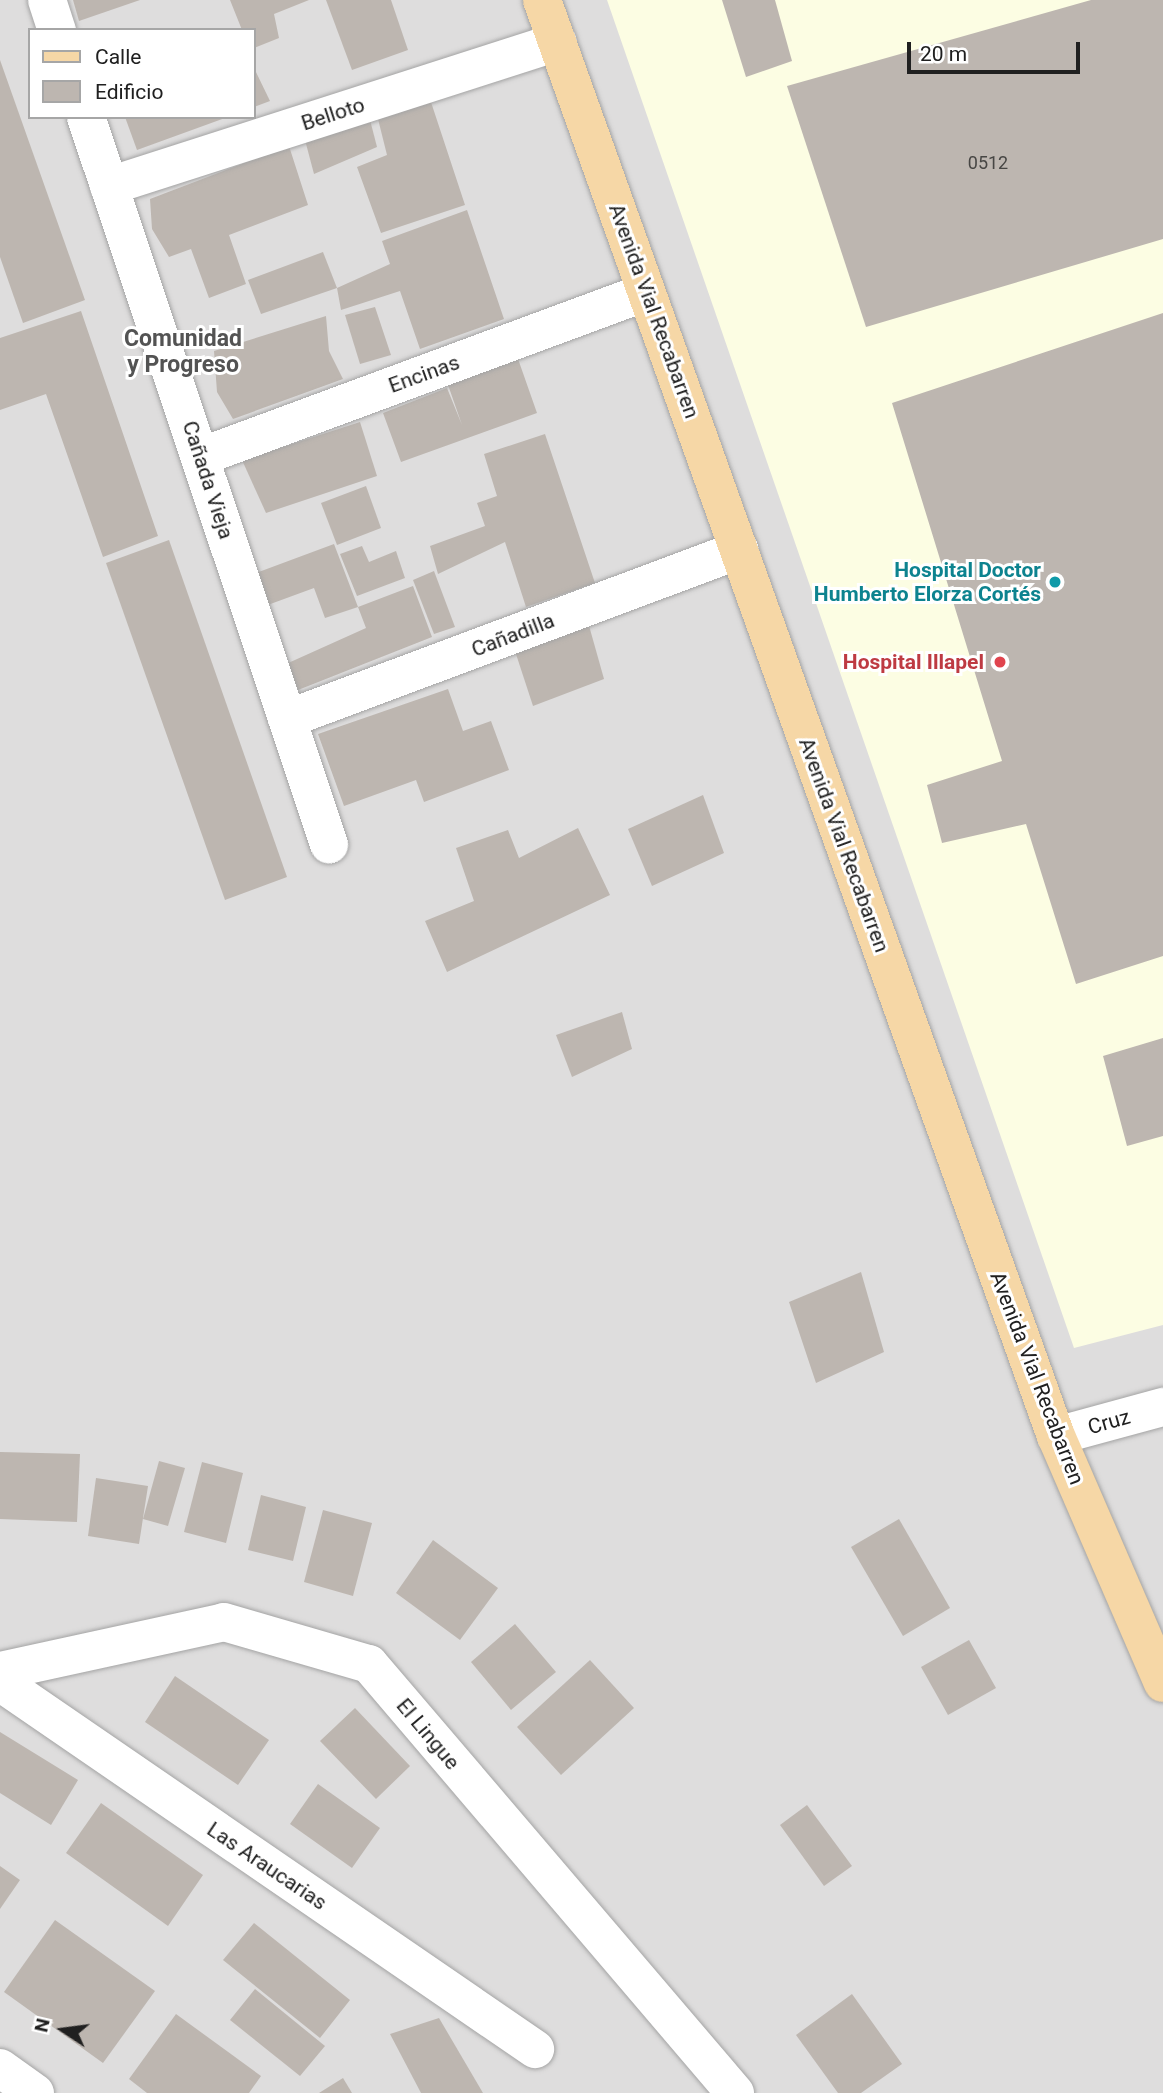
<!DOCTYPE html>
<meta charset="utf-8">
<style>
body{margin:0}
#map{position:relative;width:1163px;height:2093px;overflow:hidden;background:#f0ede7;font-family:Roboto,sans-serif}
div>[style]{position:absolute}
.residential>*{inset:0;background:#dedddd}
.education>*{inset:0;background:#fcfde3}
.building>*{inset:0;background:#bdb6b0}
.roads{filter:drop-shadow(0 0 2px #a4a4a4) drop-shadow(0 0 2px #a4a4a4)}
.minor>*{height:38px;margin:-19px;padding:0 19px;transform-origin:19px;border-radius:19px;background:#fff}
.major>*{height:38px;margin:-19px;padding:0 19px;transform-origin:19px;border-radius:19px;background:#f6d7a6}
.dots>*{width:19px;height:19px;translate:-50% -50%;box-sizing:border-box;border:4px solid #fff;border-radius:50%}
span{translate:-50% -50%;white-space:nowrap;text-align:center;line-height:1.15;-webkit-text-stroke:6px #fff;paint-order:stroke}
.number-label{font-size:18px;color:#474644}
.number-label span{-webkit-text-stroke-width:0}
.street-label{font-size:21px;color:#202020}
.culture-label{font-size:21px;color:#0d838f;font-weight:700}
.right{translate:-100% -50%;text-align:right}
.health-label{font-size:21px;color:#be3a42;font-weight:700}
.neighbourhood-label{font-size:23px;color:#535353;font-weight:700}
.legend{position:absolute;left:28px;top:28px;width:228px;height:91px;box-sizing:border-box;background:#fff;border:2px solid #a6a6a6;margin:0;padding:9px 12px;list-style:none;font-size:21px;color:#202020}
.legend li{display:flex;align-items:center;gap:14px;height:35px}
.legend b{width:35px;border:2px solid #a6a6a6}
.north{position:absolute;left:28px;top:1995px;width:70px;height:70px;-webkit-text-stroke:5px #fff;paint-order:stroke;rotate:283deg;font-size:19px;font-weight:700;line-height:28px;text-align:center;color:#202020}
.north::after{content:'';display:block;margin:auto;width:24px;height:32px;background:#202020;clip-path:polygon(50% 0,100% 100%,50% 72%,0 100%)}
.scale{position:absolute;left:907px;top:42px;width:173px;height:32px;box-sizing:border-box;border:4px solid #202020;border-top:0;padding-left:9px;font-size:21px;line-height:24px;white-space:nowrap;color:#202020;-webkit-text-stroke:5px #fff;paint-order:stroke}
</style>
<div id="map">
<div class="residential">
<i style="clip-path:polygon(evenodd,0 0,1163px 0,1163px 2093px,0 2093px,0 0,30px 30px,254px 30px,254px 117px,30px 117px,30px 30px)"></i>
</div>
<div class="education">
<i style="clip-path:polygon(607px 0,1163px 0,1163px 1325px,1074px 1348px)"></i>
</div>
<div class="building">
<i style="clip-path:polygon(73px 0,140px 0,79px 21px)"></i>
<i style="clip-path:polygon(230px 0,309px 0,274px 14px,279px 38px,254px 48px,254px 30px,242px 30px)"></i>
<i style="clip-path:polygon(326px 0,391px 0,408px 50px,352px 70px)"></i>
<i style="clip-path:polygon(722px 0,775px 0,792px 61px,746px 77px)"></i>
<i style="clip-path:polygon(1091px 0,1163px 0,1163px 239px,866px 327px,787px 86px)"></i>
<i style="clip-path:polygon(0 60px,85px 300px,23px 323px,0 257px)"></i>
<i style="clip-path:polygon(254px 68px,270px 101px,254px 107px)"></i>
<i style="clip-path:polygon(429px 96px,465px 205px,381px 233px,357px 167px,387px 155px,376px 111px)"></i>
<i style="clip-path:polygon(369px 116px,377px 147px,314px 174px,305px 140px)"></i>
<i style="clip-path:polygon(125px 117px,225px 117px,225px 118px,137px 150px)"></i>
<i style="clip-path:polygon(289px 146px,308px 205px,229px 235px,246px 284px,209px 298px,191px 249px,169px 257px,152px 229px,150px 199px)"></i>
<i style="clip-path:polygon(467px 210px,504px 319px,420px 349px,400px 291px,341px 310px,337px 288px,390px 264px,382px 241px)"></i>
<i style="clip-path:polygon(323px 252px,337px 288px,261px 314px,248px 280px)"></i>
<i style="clip-path:polygon(375px 307px,391px 355px,360px 364px,345px 315px)"></i>
<i style="clip-path:polygon(81px 311px,158px 536px,103px 557px,46px 394px,0 410px,0 338px)"></i>
<i style="clip-path:polygon(1163px 313px,1163px 956px,1076px 984px,1026px 824px,942px 843px,927px 785px,1002px 761px,892px 403px)"></i>
<i style="clip-path:polygon(326px 316px,329px 351px,343px 379px,233px 419px,217px 392px,214px 351px)"></i>
<i style="clip-path:polygon(517px 356px,537px 413px,401px 462px,383px 413px,447px 388px,462px 425px,447px 382px)"></i>
<i style="clip-path:polygon(360px 422px,377px 476px,266px 513px,242px 460px)"></i>
<i style="clip-path:polygon(545px 434px,595px 583px,526px 607px,505px 542px,438px 574px,430px 546px,485px 526px,477px 503px,497px 496px,484px 454px)"></i>
<i style="clip-path:polygon(366px 486px,381px 528px,337px 545px,321px 503px)"></i>
<i style="clip-path:polygon(169px 540px,287px 877px,225px 900px,106px 563px)"></i>
<i style="clip-path:polygon(334px 544px,358px 607px,325px 618px,314px 588px,265px 606px,253px 574px)"></i>
<i style="clip-path:polygon(362px 546px,369px 562px,396px 551px,405px 578px,357px 596px,340px 554px)"></i>
<i style="clip-path:polygon(434px 571px,455px 627px,434px 634px,413px 580px)"></i>
<i style="clip-path:polygon(413px 586px,432px 637px,298px 690px,286px 664px,366px 628px,358px 607px)"></i>
<i style="clip-path:polygon(588px 622px,604px 679px,533px 706px,515px 651px)"></i>
<i style="clip-path:polygon(448px 689px,463px 731px,491px 721px,509px 770px,424px 802px,416px 780px,344px 806px,318px 734px)"></i>
<i style="clip-path:polygon(703px 795px,724px 853px,652px 886px,628px 829px)"></i>
<i style="clip-path:polygon(578px 828px,610px 895px,447px 972px,425px 921px,474px 901px,456px 848px,508px 830px,519px 858px)"></i>
<i style="clip-path:polygon(622px 1012px,632px 1049px,572px 1077px,556px 1035px)"></i>
<i style="clip-path:polygon(1163px 1038px,1163px 1136px,1127px 1146px,1103px 1056px)"></i>
<i style="clip-path:polygon(861px 1272px,884px 1352px,816px 1383px,789px 1302px)"></i>
<i style="clip-path:polygon(0 1452px,80px 1454px,77px 1522px,0 1519px)"></i>
<i style="clip-path:polygon(159px 1461px,185px 1468px,168px 1526px,143px 1519px)"></i>
<i style="clip-path:polygon(202px 1462px,243px 1473px,226px 1543px,184px 1532px)"></i>
<i style="clip-path:polygon(96px 1478px,148px 1486px,139px 1544px,88px 1536px)"></i>
<i style="clip-path:polygon(261px 1495px,306px 1507px,293px 1561px,248px 1550px)"></i>
<i style="clip-path:polygon(323px 1510px,372px 1523px,353px 1596px,304px 1582px)"></i>
<i style="clip-path:polygon(899px 1519px,950px 1608px,903px 1636px,851px 1547px)"></i>
<i style="clip-path:polygon(433px 1540px,498px 1588px,460px 1640px,396px 1593px)"></i>
<i style="clip-path:polygon(515px 1624px,556px 1672px,511px 1710px,471px 1662px)"></i>
<i style="clip-path:polygon(969px 1640px,996px 1688px,948px 1715px,921px 1667px)"></i>
<i style="clip-path:polygon(590px 1660px,634px 1708px,561px 1775px,517px 1727px)"></i>
<i style="clip-path:polygon(175px 1676px,269px 1740px,238px 1785px,145px 1722px)"></i>
<i style="clip-path:polygon(355px 1708px,410px 1766px,376px 1799px,320px 1741px)"></i>
<i style="clip-path:polygon(0 1732px,78px 1780px,51px 1825px,0 1793px)"></i>
<i style="clip-path:polygon(318px 1784px,380px 1828px,352px 1868px,290px 1824px)"></i>
<i style="clip-path:polygon(101px 1803px,203px 1875px,168px 1926px,66px 1853px)"></i>
<i style="clip-path:polygon(807px 1805px,852px 1866px,824px 1886px,780px 1825px)"></i>
<i style="clip-path:polygon(0 1866px,20px 1880px,0 1909px)"></i>
<i style="clip-path:polygon(55px 1920px,155px 1991px,103px 2063px,4px 1992px)"></i>
<i style="clip-path:polygon(254px 1923px,350px 2000px,320px 2038px,223px 1960px)"></i>
<i style="clip-path:polygon(255px 1989px,325px 2046px,300px 2076px,230px 2020px)"></i>
<i style="clip-path:polygon(852px 1994px,902px 2064px,861px 2093px,838px 2093px,796px 2035px)"></i>
<i style="clip-path:polygon(176px 2014px,261px 2076px,249px 2093px,147px 2093px,129px 2079px)"></i>
<i style="clip-path:polygon(439px 2018px,483px 2093px,421px 2093px,390px 2034px)"></i>
<i style="clip-path:polygon(343px 2078px,352px 2093px,319px 2093px)"></i>
</div>
<div class="roads">
<div class="minor">
<i style="left:47px;top:0;width:32px;rotate:72deg"></i>
<i style="left:86px;top:117px;width:767px;rotate:71.52deg"></i>
<i style="left:109px;top:186px;width:471px;rotate:-17.8deg"></i>
<i style="left:200px;top:457px;width:476px;rotate:-20.3deg"></i>
<i style="left:287px;top:719px;width:483px;rotate:-20.5deg"></i>
<i style="left:1056px;top:1436px;width:111px;rotate:-15.2deg"></i>
<i style="left:0;top:1671px;width:229px;rotate:-12.3deg"></i>
<i style="left:224px;top:1622px;width:151px;rotate:16.2deg"></i>
<i style="left:369px;top:1664px;width:564px;rotate:49.53deg"></i>
<i style="left:0;top:1682px;width:649px;rotate:34.45deg"></i>
<i style="left:0;top:2068px;width:43px;rotate:35.5deg"></i>
</div>
<div class="major">
<i style="left:542px;top:0;width:1525px;rotate:70.31deg"></i>
<i style="left:1056px;top:1436px;width:269px;rotate:66.6deg"></i>
</div>
</div>
<div class="dots">
<i style="left:1055px;top:582px;background:#0f9aa8"></i>
<i style="left:1000px;top:662px;background:#e0444e"></i>
</div>
<div class="number-label">
<span style="left:988px;top:163px">0512</span>
</div>
<div class="street-label">
<span style="left:333px;top:114px;rotate:-18deg">Belloto</span>
<span style="left:654px;top:311px;rotate:70deg">Avenida Vial Recabarren</span>
<span style="left:424px;top:374px;rotate:-20deg">Encinas</span>
<span style="left:208px;top:480px;rotate:72deg">Cañada Vieja</span>
<span style="left:513px;top:635px;rotate:-21deg">Cañadilla</span>
<span style="left:844px;top:845px;rotate:70deg">Avenida Vial Recabarren</span>
<span style="left:1037px;top:1378px;rotate:69deg">Avenida Vial Recabarren</span>
<span style="left:1109px;top:1422px;rotate:-16deg">Cruz</span>
<span style="left:428px;top:1734px;rotate:50deg">El Lingue</span>
<span style="left:267px;top:1866px;rotate:34deg">Las Araucarias</span>
</div>
<div class="culture-label">
<span class="right" style="left:1041px;top:582px">Hospital Doctor<br>Humberto Elorza Cortés</span>
</div>
<div class="health-label">
<span class="right" style="left:984px;top:662px">Hospital Illapel</span>
</div>
<div class="neighbourhood-label">
<span style="left:183px;top:352px">Comunidad<br>y Progreso</span>
</div>
<ul class="legend">
<li><b style="height:9px;background:#f6d7a6"></b>Calle</li>
<li><b style="height:19px;background:#bdb6b0"></b>Edificio</li>
</ul>
<div class="north">N</div>
<div class="scale">20 m</div>
</div>
